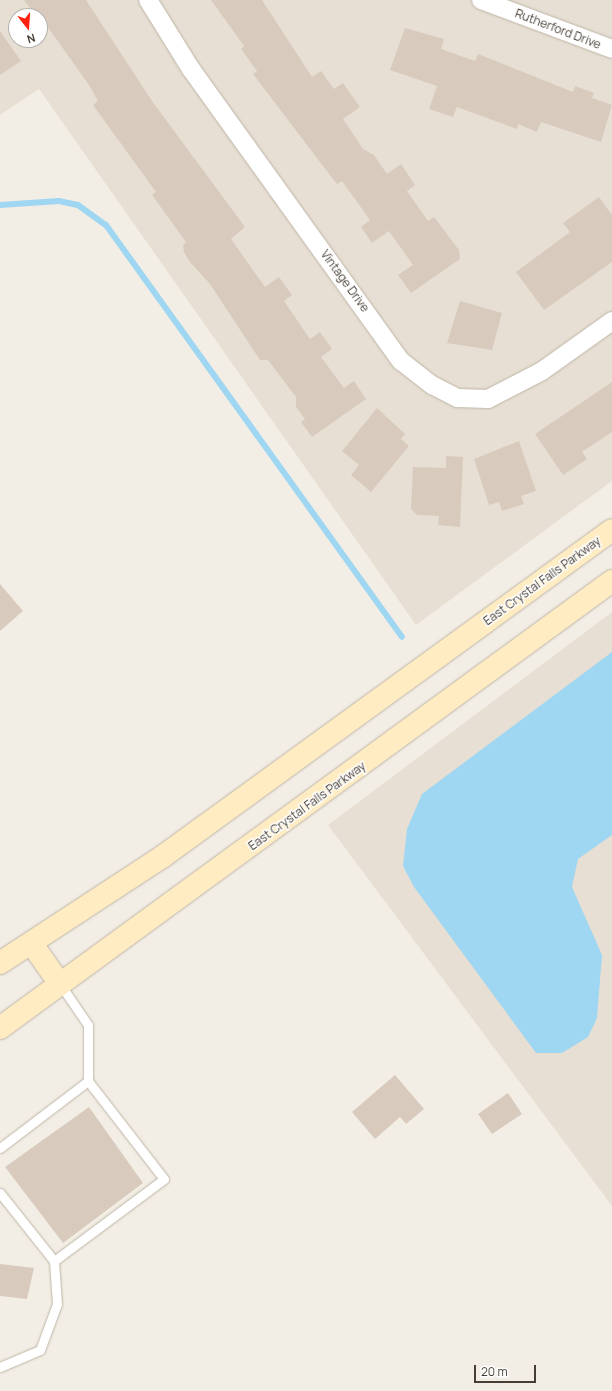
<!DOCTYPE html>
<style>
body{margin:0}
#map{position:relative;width:612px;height:1391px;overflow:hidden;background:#f3eee5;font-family:Manrope,sans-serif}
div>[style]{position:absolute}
.residential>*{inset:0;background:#e7dfd3}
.water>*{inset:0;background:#9fd6f2}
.stream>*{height:6px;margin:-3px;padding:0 3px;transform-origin:3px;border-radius:3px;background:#9fd6f2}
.building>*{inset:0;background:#d8cbbd}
.roads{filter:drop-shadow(0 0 1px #bfb5a7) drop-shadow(0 0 1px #bfb5a7)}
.service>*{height:9px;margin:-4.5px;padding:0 4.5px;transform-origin:4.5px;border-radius:4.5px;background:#fff}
.minor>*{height:18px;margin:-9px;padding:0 9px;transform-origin:9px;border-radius:9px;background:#fff}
.secondary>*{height:22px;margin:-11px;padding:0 11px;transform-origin:11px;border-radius:11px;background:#ffecc3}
span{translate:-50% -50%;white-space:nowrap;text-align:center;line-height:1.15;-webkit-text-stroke:3px #fff;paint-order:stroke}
.street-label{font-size:12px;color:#463e34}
.north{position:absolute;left:8px;top:8px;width:40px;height:40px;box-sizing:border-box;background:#fff;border:1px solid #b5b2ae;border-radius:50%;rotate:163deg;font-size:11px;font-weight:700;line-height:16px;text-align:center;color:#463e34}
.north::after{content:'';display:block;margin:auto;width:14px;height:18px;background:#ff2210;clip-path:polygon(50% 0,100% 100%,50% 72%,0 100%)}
.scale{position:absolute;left:474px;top:1365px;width:62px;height:18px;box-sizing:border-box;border:2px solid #463e34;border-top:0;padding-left:5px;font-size:12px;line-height:14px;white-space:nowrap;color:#463e34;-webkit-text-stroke:3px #fff;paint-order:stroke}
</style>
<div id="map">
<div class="residential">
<i style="clip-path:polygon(evenodd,0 0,612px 0,612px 481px,416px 625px,39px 89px,0 115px,0 0,16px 16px,40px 16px,40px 40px,16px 40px,16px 16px)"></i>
<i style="clip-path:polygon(612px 612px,612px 1206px,328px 825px)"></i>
</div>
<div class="water">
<i style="clip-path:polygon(612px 652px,612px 835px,578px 859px,572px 887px,602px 955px,597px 1018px,588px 1037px,562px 1053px,536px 1053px,414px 887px,403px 866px,407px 829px,422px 794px)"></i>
</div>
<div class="stream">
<i style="left:0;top:205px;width:59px;rotate:-3.9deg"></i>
<i style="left:59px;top:201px;width:19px;rotate:12deg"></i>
<i style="left:78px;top:205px;width:34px;rotate:36deg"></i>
<i style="left:106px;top:225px;width:507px;rotate:54.3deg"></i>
</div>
<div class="building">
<i style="clip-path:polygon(24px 0,86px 0,152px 101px,245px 227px,231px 239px,260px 280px,265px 287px,279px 277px,292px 295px,284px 301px,310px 339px,320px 332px,332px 349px,321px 357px,344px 388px,354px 381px,366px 399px,312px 437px,301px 422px,305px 419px,296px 407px,296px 397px,268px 360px,260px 360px,210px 284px,189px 261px,184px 252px,183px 245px,186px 242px,152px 195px,156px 192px,93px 105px,98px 101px,89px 85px,47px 26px,44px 28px,40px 22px,40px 16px,36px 16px)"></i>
<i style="clip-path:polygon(211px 0,262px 0,312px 77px,321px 71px,334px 89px,343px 83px,360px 107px,343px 119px,363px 149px,374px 155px,387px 174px,401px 164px,415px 185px,407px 191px,428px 221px,434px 217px,459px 250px,460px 259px,411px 293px,398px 275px,413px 265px,389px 231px,372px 243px,361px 227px,370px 220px,342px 181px,337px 184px,326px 170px,253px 74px,257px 71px,241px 49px,244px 46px)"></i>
<i style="clip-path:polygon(405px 28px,444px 39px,441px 49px,475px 61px,478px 54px,573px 92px,575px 86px,594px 93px,592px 98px,612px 105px,601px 142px,541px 122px,537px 132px,518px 124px,517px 129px,457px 107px,453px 117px,429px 109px,437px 86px,390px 70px)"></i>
<i style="clip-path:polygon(0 31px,21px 61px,0 75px)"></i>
<i style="clip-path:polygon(599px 197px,612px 215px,612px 262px,544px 310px,516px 272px,570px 232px,563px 223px)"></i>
<i style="clip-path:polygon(460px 301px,502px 313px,492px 350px,447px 343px)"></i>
<i style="clip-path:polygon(612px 382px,612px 432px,582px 452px,587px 459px,563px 475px,535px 434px)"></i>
<i style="clip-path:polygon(377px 408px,405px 434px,401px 439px,409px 446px,371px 492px,351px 475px,359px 465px,342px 451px)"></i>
<i style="clip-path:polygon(519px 441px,536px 491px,521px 496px,524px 504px,502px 511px,499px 502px,489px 505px,474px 459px)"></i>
<i style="clip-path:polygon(446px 456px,463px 457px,460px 527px,438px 525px,439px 516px,417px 515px,411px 509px,413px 467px,446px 468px)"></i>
<i style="clip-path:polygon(0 584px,23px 611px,0 631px)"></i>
<i style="clip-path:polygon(395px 1075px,424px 1109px,406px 1124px,400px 1117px,375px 1139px,352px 1112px)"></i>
<i style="clip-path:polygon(508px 1093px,522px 1114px,492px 1134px,478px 1114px)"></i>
<i style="clip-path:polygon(89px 1107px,143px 1183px,63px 1243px,5px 1167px)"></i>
<i style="clip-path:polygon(0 1264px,34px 1268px,27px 1299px,0 1296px)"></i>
</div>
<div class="roads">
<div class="service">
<i style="left:0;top:1148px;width:111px;rotate:-37.3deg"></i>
<i style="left:88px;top:1081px;width:56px;rotate:-90deg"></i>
<i style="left:88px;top:1025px;width:50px;rotate:-124.3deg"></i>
<i style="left:0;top:1193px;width:87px;rotate:51.5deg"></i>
<i style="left:0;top:1367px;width:43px;rotate:-23deg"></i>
<i style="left:40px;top:1350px;width:49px;rotate:-69.7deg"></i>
<i style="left:57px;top:1304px;width:43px;rotate:-94deg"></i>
<i style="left:54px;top:1261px;width:137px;rotate:-36.7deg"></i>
<i style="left:164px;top:1179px;width:124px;rotate:-127.8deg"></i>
</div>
<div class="minor">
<i style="left:148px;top:0;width:81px;rotate:58.1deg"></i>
<i style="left:191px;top:69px;width:360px;rotate:54.3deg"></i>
<i style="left:401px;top:361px;width:39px;rotate:38deg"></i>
<i style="left:432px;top:385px;width:29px;rotate:27deg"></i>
<i style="left:458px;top:398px;width:30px;rotate:2deg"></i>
<i style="left:488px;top:399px;width:61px;rotate:-27.4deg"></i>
<i style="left:542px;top:371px;width:86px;rotate:-35.5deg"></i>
<i style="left:481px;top:0;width:140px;rotate:20.5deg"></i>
</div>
<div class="secondary">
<i style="left:32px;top:944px;width:49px;rotate:55deg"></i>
<i style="left:0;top:963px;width:194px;rotate:-33.2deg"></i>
<i style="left:162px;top:857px;width:556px;rotate:-36deg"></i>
<i style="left:0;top:1028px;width:758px;rotate:-36.14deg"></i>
</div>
</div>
<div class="street-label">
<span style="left:558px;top:29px;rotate:21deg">Rutherford Drive</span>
<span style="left:345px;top:281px;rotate:54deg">Vintage Drive</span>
<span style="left:542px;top:581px;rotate:-36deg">East Crystal Falls Parkway</span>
<span style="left:307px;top:806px;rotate:-36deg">East Crystal Falls Parkway</span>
</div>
<div class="north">N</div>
<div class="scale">20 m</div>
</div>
